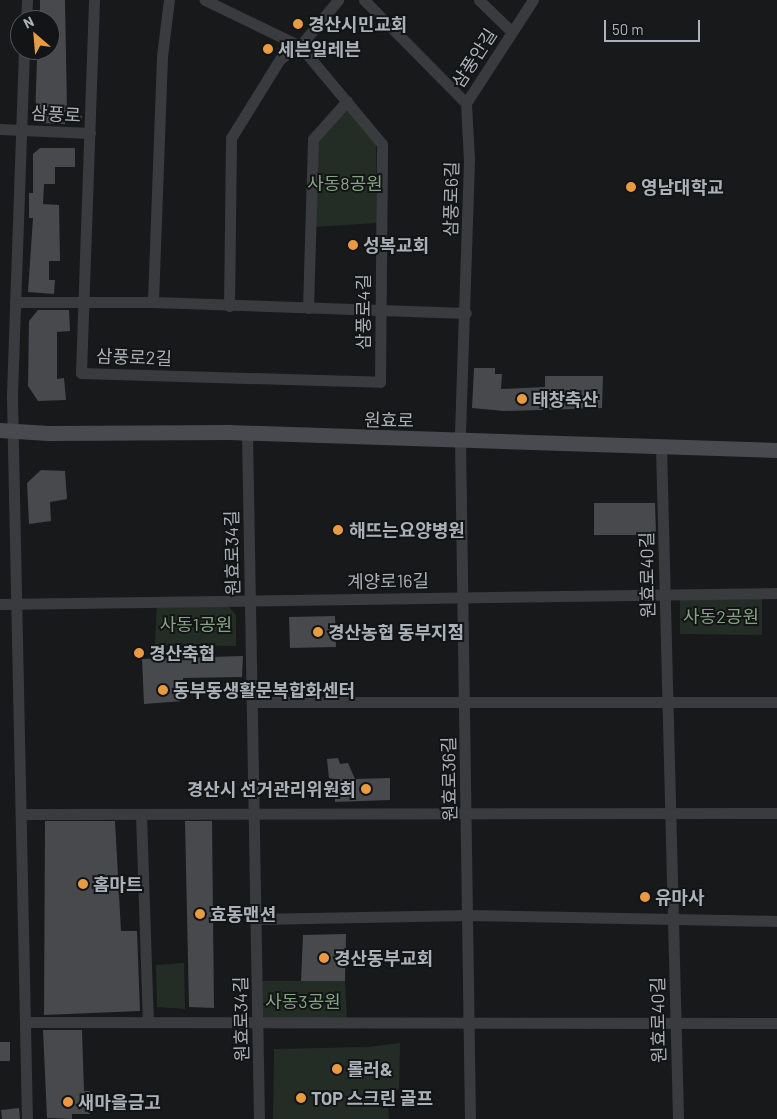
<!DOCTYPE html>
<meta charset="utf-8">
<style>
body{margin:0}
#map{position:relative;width:777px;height:1119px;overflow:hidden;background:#18191a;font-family:Barlow,"Noto Sans KR",sans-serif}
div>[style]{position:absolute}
.green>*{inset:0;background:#242d25}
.building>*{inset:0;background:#47494d}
.minor>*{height:11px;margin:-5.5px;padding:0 5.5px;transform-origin:5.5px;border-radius:5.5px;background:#393b3f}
.secondary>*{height:15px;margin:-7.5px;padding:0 7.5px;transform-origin:7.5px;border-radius:7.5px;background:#484a4f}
.dots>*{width:14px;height:14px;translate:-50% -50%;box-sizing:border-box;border:2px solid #131415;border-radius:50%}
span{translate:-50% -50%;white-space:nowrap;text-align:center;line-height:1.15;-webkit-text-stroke:4px #131415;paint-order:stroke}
.poi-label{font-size:18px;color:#abb1b9;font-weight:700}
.left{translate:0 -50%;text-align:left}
.right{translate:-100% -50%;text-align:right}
.street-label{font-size:18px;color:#abb1b9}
.park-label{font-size:18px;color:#86a383}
.north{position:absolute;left:10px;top:10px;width:50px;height:50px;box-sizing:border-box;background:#131415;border:1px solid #505357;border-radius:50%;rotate:333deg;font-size:14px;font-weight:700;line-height:20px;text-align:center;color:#abb1b9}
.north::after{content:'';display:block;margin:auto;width:18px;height:22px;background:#e99b42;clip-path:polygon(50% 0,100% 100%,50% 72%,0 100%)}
.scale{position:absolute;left:604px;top:20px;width:96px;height:22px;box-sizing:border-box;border:2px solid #abb1b9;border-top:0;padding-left:6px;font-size:15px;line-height:18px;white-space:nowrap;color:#abb1b9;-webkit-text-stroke:4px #131415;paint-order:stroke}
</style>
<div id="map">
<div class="green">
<i style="clip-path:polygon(348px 108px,376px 143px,377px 223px,313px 227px,316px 140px)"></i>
<i style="clip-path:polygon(762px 596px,762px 635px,680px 634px,680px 597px)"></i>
<i style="clip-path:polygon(157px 602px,228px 605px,236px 615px,236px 646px,155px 645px)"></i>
<i style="clip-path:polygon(184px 963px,185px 1009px,157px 1007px,156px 965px)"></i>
<i style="clip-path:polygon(260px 981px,345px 981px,347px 1021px,265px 1020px,261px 1011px)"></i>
<i style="clip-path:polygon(400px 1043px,399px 1089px,387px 1093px,389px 1119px,273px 1119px,274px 1049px,367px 1047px)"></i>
</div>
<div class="building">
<i style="clip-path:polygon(40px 0,65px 0,67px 109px,82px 116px,82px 120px,65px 120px,65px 124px,38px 123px,35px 120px,37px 58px,39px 50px,50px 50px,50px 15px,40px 14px)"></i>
<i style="clip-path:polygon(40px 148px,75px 148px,75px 167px,55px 167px,55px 184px,44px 184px,43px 204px,59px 205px,60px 261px,49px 261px,49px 280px,55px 280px,54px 294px,28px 292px,33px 218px,29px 218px,29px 193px,33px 193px,33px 154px)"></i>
<i style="clip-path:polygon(38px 310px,69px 310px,70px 331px,57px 332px,57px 379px,64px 378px,66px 400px,38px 401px,28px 386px,29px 321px)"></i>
<i style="clip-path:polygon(474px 368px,495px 368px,495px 374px,502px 374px,501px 389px,545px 387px,545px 376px,603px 376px,602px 408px,504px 411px,472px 408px)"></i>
<i style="clip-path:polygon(41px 470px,65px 471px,67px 499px,50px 502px,51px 521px,29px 524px,27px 483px)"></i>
<i style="clip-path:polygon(594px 503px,655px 503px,656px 535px,594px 535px)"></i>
<i style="clip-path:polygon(335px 616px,336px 647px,290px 648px,289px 617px)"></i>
<i style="clip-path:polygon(243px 656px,242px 677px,183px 678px,183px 701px,144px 704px,142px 659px)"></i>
<i style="clip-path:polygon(338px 758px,340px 764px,348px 763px,355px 779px,390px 778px,390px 800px,335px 802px,334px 779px,329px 778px,327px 759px)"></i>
<i style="clip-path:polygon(45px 821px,115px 821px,121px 931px,137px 931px,140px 1011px,44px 1015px)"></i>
<i style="clip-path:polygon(185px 821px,212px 821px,214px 1008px,189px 1007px)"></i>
<i style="clip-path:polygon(346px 934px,345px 981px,301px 981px,303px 935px)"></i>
<i style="clip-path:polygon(43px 1030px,82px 1030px,84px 1091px,90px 1091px,90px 1114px,72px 1114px,72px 1119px,47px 1118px)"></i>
<i style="clip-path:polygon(0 1042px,10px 1042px,10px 1061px,0 1061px)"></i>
<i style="clip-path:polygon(19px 1108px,20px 1119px,2px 1119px,1px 1110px)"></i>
</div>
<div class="minor">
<i style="left:94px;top:0;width:373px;rotate:92deg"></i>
<i style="left:81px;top:373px;width:299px;rotate:1.7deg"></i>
<i style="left:380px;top:382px;width:238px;rotate:-89.5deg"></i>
<i style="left:382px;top:144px;width:128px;rotate:-129.9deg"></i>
<i style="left:300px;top:46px;width:106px;rotate:-154.2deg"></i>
<i style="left:364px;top:0;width:145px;rotate:45.3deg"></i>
<i style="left:466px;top:103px;width:58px;rotate:87deg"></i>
<i style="left:469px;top:161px;width:278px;rotate:91.9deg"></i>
<i style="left:460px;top:439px;width:680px;rotate:89.16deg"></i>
<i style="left:479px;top:0;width:46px;rotate:44.1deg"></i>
<i style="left:26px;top:20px;width:20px;rotate:-87deg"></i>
<i style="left:24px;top:50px;width:349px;rotate:92deg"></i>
<i style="left:12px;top:399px;width:720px;rotate:88.81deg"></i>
<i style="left:466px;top:103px;width:123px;rotate:-57deg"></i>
<i style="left:0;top:129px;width:90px;rotate:2.5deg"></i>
<i style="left:15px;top:302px;width:138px"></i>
<i style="left:153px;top:302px;width:313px;rotate:2deg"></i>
<i style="left:153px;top:302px;width:246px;rotate:-87.9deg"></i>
<i style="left:162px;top:56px;width:56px;rotate:-82.9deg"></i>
<i style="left:229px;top:306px;width:168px;rotate:-89.3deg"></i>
<i style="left:231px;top:138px;width:93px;rotate:-58.2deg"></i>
<i style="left:280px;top:59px;width:24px;rotate:-33deg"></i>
<i style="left:300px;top:46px;width:60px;rotate:-50.4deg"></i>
<i style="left:308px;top:308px;width:169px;rotate:-88.3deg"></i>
<i style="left:313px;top:139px;width:51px;rotate:-48.2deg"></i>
<i style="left:247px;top:433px;width:686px;rotate:89deg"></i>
<i style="left:661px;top:446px;width:673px;rotate:88.55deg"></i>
<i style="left:0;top:604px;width:777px;rotate:-0.81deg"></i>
<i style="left:252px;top:702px;width:525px"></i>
<i style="left:21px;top:814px;width:756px;rotate:-0.08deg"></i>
<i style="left:141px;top:814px;width:208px;rotate:88.1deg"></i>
<i style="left:256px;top:919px;width:213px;rotate:-1.1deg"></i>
<i style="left:469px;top:915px;width:308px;rotate:1.1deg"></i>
<i style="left:25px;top:1022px;width:752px;rotate:0.08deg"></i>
</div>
<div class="secondary">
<i style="left:0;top:430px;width:49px;rotate:3.5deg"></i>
<i style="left:49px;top:433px;width:179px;rotate:-0.3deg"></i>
<i style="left:228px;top:432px;width:549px;rotate:1.88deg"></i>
</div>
<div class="dots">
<i style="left:298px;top:24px;background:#e99b42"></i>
<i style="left:268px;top:49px;background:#e99b42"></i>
<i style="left:631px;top:187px;background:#e99b42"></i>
<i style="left:353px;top:245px;background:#e99b42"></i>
<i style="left:522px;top:399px;background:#e99b42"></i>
<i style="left:338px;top:530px;background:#e99b42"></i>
<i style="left:318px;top:632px;background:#e99b42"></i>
<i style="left:139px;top:653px;background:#e99b42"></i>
<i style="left:163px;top:690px;background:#e99b42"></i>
<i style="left:366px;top:789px;background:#e99b42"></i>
<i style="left:83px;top:884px;background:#e99b42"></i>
<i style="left:645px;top:897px;background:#e99b42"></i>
<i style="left:200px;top:914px;background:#e99b42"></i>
<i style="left:324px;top:958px;background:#e99b42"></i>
<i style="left:337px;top:1069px;background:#e99b42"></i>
<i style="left:301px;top:1098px;background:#e99b42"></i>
<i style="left:68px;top:1102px;background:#e99b42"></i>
</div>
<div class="poi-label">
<span class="left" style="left:308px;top:24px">경산시민교회</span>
<span class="left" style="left:278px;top:49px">세븐일레븐</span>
<span class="left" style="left:641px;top:187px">영남대학교</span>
<span class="left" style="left:363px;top:245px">성복교회</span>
<span class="left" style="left:532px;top:399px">태창축산</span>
<span class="left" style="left:349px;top:530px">해뜨는요양병원</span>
<span class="left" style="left:328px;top:632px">경산농협 동부지점</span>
<span class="left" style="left:149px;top:653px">경산축협</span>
<span class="left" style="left:173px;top:690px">동부동생활문복합화센터</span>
<span class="right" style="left:356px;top:789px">경산시 선거관리위원회</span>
<span class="left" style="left:93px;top:884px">홈마트</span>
<span class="left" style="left:655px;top:897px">유마사</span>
<span class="left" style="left:210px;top:914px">효동맨션</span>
<span class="left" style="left:334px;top:958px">경산동부교회</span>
<span class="left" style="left:347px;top:1069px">롤러&amp;</span>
<span class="left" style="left:311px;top:1098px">TOP 스크린 골프</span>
<span class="left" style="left:78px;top:1102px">새마을금고</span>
</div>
<div class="street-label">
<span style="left:474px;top:58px;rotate:-57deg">삼풍안길</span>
<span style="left:56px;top:114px;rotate:3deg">삼풍로</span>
<span style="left:451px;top:199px;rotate:-89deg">삼풍로6길</span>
<span style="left:363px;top:312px;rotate:-90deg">삼풍로4길</span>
<span style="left:134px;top:357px;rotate:2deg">삼풍로2길</span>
<span style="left:389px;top:420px;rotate:1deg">원효로</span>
<span style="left:232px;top:553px;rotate:-91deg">원효로34길</span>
<span style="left:647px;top:575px;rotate:-91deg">원효로40길</span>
<span style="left:388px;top:581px;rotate:-1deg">계양로16길</span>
<span style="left:449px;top:779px;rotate:-91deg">원효로36길</span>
<span style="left:241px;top:1019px;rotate:-91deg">원효로34길</span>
<span style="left:658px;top:1020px;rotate:-91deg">원효로40길</span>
</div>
<div class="park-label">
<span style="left:345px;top:183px">사동8공원</span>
<span style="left:721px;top:616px">사동2공원</span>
<span style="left:196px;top:624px">사동1공원</span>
<span style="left:303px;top:1001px">사동3공원</span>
</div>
<div class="north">N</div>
<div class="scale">50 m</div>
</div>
